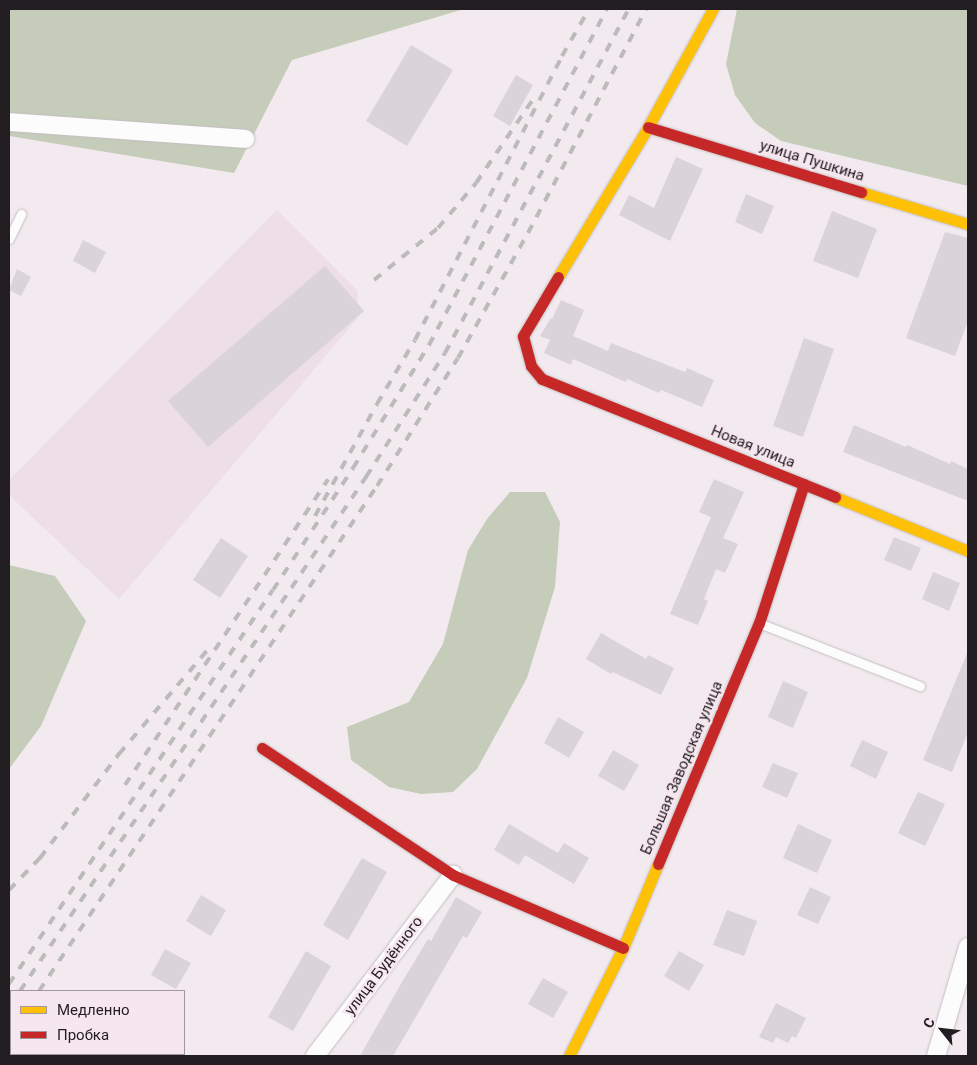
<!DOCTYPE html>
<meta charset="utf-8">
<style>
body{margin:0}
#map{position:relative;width:977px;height:1065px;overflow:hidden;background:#f2eaee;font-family:Roboto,sans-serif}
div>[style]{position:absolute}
.built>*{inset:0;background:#eedee8}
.forest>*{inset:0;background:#c5cdba}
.building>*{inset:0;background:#dad3d7}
.roads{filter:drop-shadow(0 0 1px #c4bec1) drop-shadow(0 0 1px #c4bec1)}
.lane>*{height:9px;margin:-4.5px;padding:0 4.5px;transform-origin:4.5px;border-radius:4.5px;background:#fdfcfc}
.street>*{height:18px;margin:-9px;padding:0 9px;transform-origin:9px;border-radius:9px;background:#fdfcfc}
.slow>*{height:11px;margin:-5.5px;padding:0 5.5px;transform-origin:5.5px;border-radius:5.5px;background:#ffc107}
.jam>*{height:11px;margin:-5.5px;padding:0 5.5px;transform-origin:5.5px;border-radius:5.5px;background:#c62828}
.rail>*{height:4px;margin-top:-2px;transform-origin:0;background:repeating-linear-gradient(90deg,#bcbaba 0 9px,transparent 0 18px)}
span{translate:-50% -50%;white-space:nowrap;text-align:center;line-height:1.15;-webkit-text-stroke:5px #f6e6ef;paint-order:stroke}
.street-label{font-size:15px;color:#221d20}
.frame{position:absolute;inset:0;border:10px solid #221d20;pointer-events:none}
.legend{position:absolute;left:10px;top:990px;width:175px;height:65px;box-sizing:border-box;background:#f6e6ef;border:1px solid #a1969c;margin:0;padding:6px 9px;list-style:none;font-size:15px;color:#221d20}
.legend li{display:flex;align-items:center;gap:10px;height:25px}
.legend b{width:25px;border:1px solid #a1969c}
.north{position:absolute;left:917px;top:1005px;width:50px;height:50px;-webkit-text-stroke:4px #f6e6ef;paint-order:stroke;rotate:299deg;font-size:14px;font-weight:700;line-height:20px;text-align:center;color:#221d20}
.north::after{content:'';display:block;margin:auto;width:18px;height:22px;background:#221d20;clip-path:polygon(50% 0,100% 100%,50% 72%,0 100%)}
</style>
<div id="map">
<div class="built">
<i style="clip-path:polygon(277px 210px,358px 291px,357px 319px,119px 599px,9px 495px,9px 480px)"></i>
</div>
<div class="forest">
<i style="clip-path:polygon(9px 9px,464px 9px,292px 60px,234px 173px,9px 136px)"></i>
<i style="clip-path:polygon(737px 9px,968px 9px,968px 186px,781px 141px,755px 123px,735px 95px,726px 64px)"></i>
<i style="clip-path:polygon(510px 492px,545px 492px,560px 522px,555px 587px,527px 678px,477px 769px,453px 792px,421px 794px,389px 787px,351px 760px,347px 727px,409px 702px,443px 644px,468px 550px,487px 519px)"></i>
<i style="clip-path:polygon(9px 565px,55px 576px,86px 621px,41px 726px,9px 769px)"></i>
</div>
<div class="building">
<i style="clip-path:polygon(411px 45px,453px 70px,407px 146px,366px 121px)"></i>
<i style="clip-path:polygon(516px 75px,533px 85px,510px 126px,493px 116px)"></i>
<i style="clip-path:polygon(676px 157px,703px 169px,670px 241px,619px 215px,629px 195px,654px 208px)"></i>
<i style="clip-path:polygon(746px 194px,774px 206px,762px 234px,735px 222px)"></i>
<i style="clip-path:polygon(832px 211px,877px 229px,858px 278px,813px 261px)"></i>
<i style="clip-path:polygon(945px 232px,968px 238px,968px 321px,955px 356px,906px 338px)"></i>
<i style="clip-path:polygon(83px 240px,106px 252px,95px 273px,73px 261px)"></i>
<i style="clip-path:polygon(325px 266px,364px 311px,208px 447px,168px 401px)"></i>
<i style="clip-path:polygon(17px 269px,31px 277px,21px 296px,9px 290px)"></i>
<i style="clip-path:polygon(561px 300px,584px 310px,573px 336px,608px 351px,611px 343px,685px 372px,687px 368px,714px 380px,702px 407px,661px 390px,659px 393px,627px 379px,626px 382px,573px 359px,571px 365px,544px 353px,550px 340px,540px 336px,551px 318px,552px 319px)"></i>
<i style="clip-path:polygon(804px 338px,834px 349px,803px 437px,773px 426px)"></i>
<i style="clip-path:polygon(854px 425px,906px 447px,907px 445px,950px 464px,951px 461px,968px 469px,968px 501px,843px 452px)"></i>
<i style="clip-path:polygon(714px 479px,744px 492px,723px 538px,738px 544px,725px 573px,716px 569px,704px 599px,708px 601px,698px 625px,670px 614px,711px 517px,699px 512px)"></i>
<i style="clip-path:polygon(894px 537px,921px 548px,911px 571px,884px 560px)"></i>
<i style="clip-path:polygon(221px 538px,248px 556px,220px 598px,193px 580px)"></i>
<i style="clip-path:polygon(933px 572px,960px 583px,949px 611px,922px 599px)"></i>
<i style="clip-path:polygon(601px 633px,646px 659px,648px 655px,674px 668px,661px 695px,613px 672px,611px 674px,586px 659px)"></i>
<i style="clip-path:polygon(968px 651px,968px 732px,952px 772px,923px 760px)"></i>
<i style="clip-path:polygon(783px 681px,808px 692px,793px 728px,768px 717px)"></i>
<i style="clip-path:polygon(558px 717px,584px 732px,569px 758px,544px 743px)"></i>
<i style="clip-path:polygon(862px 740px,888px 752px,876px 779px,850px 766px)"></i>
<i style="clip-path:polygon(613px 750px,639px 765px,624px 791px,598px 776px)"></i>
<i style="clip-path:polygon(773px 763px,798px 773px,787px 798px,762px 787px)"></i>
<i style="clip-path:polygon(918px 792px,945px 804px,925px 846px,898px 833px)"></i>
<i style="clip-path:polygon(509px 824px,558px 853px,564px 843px,589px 858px,574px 884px,525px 855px,519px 865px,494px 850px)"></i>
<i style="clip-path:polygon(798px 824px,832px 840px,817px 873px,783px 858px)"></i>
<i style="clip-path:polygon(362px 858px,387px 872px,348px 940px,323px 925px)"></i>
<i style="clip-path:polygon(810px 887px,831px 897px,818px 924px,797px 915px)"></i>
<i style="clip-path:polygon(201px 895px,226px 910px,211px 936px,186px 921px)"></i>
<i style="clip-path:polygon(456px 897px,482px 912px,467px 938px,463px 936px,393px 1056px,360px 1056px,402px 982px,428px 939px,431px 941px)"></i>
<i style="clip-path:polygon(727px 910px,757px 921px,744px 956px,713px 945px)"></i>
<i style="clip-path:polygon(165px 949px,191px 963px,176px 989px,151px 975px)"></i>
<i style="clip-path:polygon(306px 951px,331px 966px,293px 1031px,268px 1017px)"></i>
<i style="clip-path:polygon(679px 951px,704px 965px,689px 991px,664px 976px)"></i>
<i style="clip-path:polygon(543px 978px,568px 992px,553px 1018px,528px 1004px)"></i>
<i style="clip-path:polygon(776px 1003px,806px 1018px,796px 1038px,792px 1036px,788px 1043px,776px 1037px,773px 1043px,759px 1037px)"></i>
</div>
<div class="roads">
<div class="lane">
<i style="left:9px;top:239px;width:28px;rotate:-64deg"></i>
<i style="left:759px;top:623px;width:173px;rotate:21.4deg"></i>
</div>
<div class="street">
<i style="left:9px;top:122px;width:237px;rotate:4.1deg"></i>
<i style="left:315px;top:1056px;width:228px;rotate:-52.7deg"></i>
<i style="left:936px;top:1056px;width:114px;rotate:-73.6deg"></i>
</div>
<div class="slow">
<i style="left:861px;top:192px;width:112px;rotate:16.7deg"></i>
<i style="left:558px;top:277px;width:175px;rotate:-59deg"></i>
<i style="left:648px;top:127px;width:135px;rotate:-61.2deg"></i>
<i style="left:835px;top:497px;width:144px;rotate:22.1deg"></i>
<i style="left:569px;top:1056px;width:121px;rotate:-63.4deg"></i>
<i style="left:623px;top:948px;width:91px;rotate:-67.4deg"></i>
</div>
<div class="jam">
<i style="left:648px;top:127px;width:223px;rotate:17deg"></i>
<i style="left:558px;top:277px;width:69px;rotate:120.7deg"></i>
<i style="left:523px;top:336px;width:31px;rotate:75deg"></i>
<i style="left:531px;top:366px;width:17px;rotate:50deg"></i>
<i style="left:542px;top:379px;width:316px;rotate:21.9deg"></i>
<i style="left:262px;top:748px;width:229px;rotate:33.6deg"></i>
<i style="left:453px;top:875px;width:185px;rotate:23.2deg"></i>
<i style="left:658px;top:864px;width:261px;rotate:-67.3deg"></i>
<i style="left:759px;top:623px;width:146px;rotate:-72.1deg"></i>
</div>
</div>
<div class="rail">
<i style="left:374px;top:280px;width:82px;rotate:-39.1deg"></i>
<i style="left:438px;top:228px;width:59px;rotate:-49.8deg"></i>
<i style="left:476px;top:183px;width:103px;rotate:-55.7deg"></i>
<i style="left:315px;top:516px;width:128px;rotate:-61deg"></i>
<i style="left:377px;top:404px;width:74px;rotate:-59.3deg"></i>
<i style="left:415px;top:340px;width:320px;rotate:-62.6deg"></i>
<i style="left:562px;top:56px;width:54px;rotate:-60.1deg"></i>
<i style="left:125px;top:785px;width:367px;rotate:-56.4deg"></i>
<i style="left:9px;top:890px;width:45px;rotate:-45.9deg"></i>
<i style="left:40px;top:858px;width:131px;rotate:-52.8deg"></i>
<i style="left:119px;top:754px;width:140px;rotate:-49.6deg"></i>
<i style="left:9px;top:984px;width:474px;rotate:-56.2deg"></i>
<i style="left:273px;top:590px;width:146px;rotate:-56.7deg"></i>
<i style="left:353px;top:468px;width:145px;rotate:-58.3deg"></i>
<i style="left:429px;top:345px;width:380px;rotate:-62.1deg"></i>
<i style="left:20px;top:991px;width:620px;rotate:-56.05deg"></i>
<i style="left:366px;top:477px;width:147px;rotate:-57.5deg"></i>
<i style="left:445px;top:353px;width:390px;rotate:-61.9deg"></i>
<i style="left:39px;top:991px;width:608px;rotate:-56.21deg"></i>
<i style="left:377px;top:486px;width:151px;rotate:-57.7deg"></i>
<i style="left:458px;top:358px;width:143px;rotate:-60.8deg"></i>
<i style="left:528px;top:233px;width:253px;rotate:-62.2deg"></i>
<i style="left:9px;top:1008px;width:4px;rotate:-63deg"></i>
<i style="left:9px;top:1037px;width:4px;rotate:-63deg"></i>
</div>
<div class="street-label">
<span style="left:812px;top:161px;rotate:17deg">улица Пушкина</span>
<span style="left:753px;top:447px;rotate:22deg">Новая улица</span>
<span style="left:682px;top:768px;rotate:-67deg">Большая Заводская улица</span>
<span style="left:384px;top:966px;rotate:-53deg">улица Будённого</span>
</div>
<div class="frame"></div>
<ul class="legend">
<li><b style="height:6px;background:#ffc107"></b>Медленно</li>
<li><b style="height:6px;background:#c62828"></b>Пробка</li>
</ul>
<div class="north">С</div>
</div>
